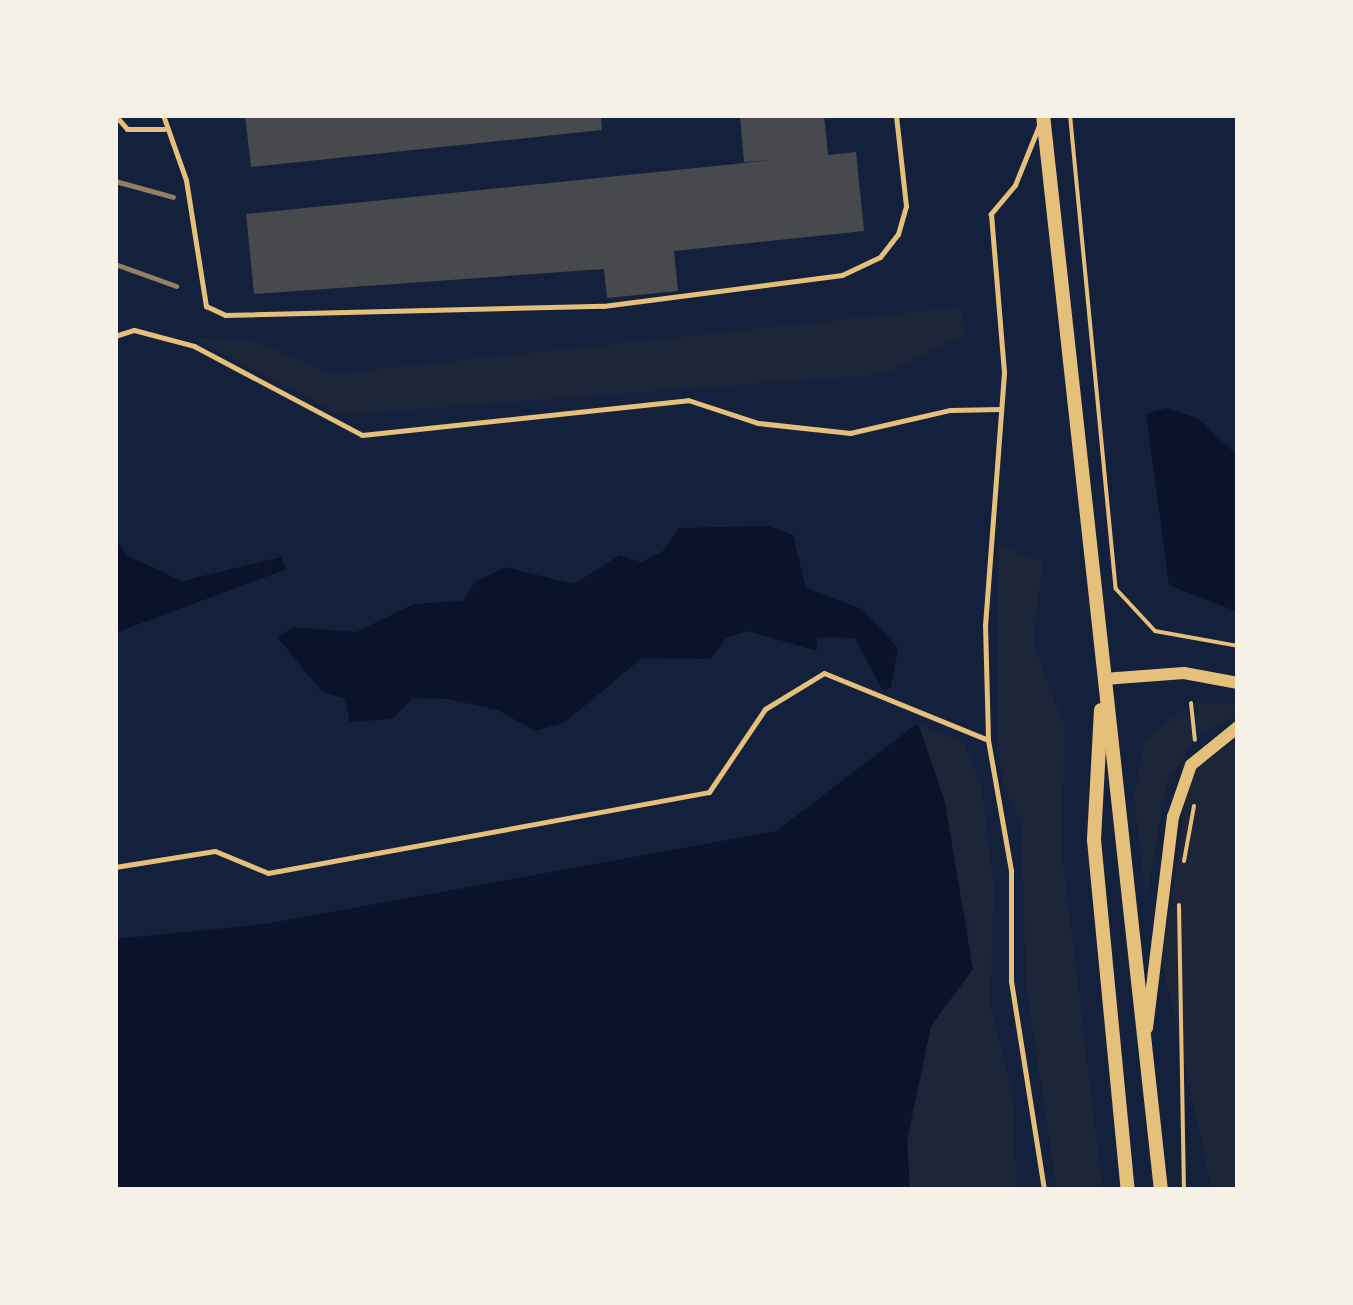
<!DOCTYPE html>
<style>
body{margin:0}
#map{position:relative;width:1353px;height:1305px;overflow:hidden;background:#14213d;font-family:"Alegreya Sans",sans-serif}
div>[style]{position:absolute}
.green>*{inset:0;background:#1d2539}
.water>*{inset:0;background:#0b132b}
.building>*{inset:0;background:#48494c}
.path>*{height:4px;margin:-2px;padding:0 2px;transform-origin:2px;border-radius:2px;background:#e5c07b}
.service>*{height:5px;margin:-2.5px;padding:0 2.5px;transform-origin:2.5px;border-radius:2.5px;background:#e5c07b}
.secondary>*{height:12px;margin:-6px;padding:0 6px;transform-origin:6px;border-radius:6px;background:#e5c07b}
.primary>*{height:14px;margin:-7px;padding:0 7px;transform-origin:7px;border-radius:7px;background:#e5c07b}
.rail>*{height:5px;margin:-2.5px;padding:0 2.5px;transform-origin:2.5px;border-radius:2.5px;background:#918062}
span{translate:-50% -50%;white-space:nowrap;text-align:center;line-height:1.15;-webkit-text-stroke:10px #f6f1e7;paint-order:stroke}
.frame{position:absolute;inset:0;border:118px solid #f6f1e7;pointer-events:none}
</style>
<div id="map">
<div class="green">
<i style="clip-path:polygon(960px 307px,965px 334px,885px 374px,340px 415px,190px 337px,251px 340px,332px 374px)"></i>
<i style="clip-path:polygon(998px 545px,1043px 562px,1033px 643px,1065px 728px,1061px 847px,1103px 1190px,1057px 1190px,1026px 984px,1021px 821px,1002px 783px,997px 731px)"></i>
<i style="clip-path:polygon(1194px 703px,1238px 703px,1238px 714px,1199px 736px)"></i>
<i style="clip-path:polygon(1188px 706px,1193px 743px,1167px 782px,1146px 901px,1134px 795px,1145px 740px)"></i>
<i style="clip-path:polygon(918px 723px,964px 743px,981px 783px,994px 890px,990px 1004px,1013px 1100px,1016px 1190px,910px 1190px,903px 1169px,931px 1026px,954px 988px,969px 928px,951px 870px,945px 802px)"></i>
<i style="clip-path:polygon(1238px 739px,1238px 1190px,1212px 1190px,1162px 961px,1188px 785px,1201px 762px)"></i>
</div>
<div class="water">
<i style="clip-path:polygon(1166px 408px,1197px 418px,1238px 456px,1238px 612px,1169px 585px,1146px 414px)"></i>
<i style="clip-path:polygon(768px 526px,793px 535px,806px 588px,862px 609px,898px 648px,891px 687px,883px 691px,855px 638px,817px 637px,817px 651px,748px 631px,726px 638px,710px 659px,642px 658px,564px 723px,535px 731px,498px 710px,447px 699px,413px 698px,392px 719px,350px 722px,344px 698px,322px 692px,278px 638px,292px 627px,356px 632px,414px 604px,463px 601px,475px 582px,505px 567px,574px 584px,620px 555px,641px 562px,663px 551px,679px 528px)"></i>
<i style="clip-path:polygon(115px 537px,126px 555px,182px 581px,281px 557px,287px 569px,115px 633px)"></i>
<i style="clip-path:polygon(918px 723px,945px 802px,973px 969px,931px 1026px,907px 1138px,910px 1190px,115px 1190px,115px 939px,265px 924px,776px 831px)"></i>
</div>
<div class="building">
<i style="clip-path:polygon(245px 115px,601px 115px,602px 130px,251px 167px)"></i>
<i style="clip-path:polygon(740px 115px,824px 115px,828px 155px,856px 152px,864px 231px,674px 251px,678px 291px,607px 298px,604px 269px,254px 294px,246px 214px,774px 160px,744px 162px)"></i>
</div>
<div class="path">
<i style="left:1070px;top:115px;width:476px;rotate:84.5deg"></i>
<i style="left:1116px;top:589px;width:57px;rotate:47.1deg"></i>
<i style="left:1155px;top:631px;width:84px;rotate:10.2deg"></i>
<i style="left:1191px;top:703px;width:37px;rotate:84deg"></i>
<i style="left:1184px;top:861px;width:56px;rotate:-79.7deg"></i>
<i style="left:1179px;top:905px;width:285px;rotate:89deg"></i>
</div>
<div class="service">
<i style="left:115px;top:115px;width:18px;rotate:49deg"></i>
<i style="left:127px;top:129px;width:37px"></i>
<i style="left:163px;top:115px;width:69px;rotate:70.5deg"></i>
<i style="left:186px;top:180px;width:128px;rotate:81deg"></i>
<i style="left:206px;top:306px;width:21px;rotate:25deg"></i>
<i style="left:225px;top:315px;width:378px;rotate:-1.4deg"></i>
<i style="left:603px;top:306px;width:241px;rotate:-7.4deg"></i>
<i style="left:842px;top:275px;width:42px;rotate:-25.3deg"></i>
<i style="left:880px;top:257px;width:29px;rotate:-52deg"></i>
<i style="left:898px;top:234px;width:29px;rotate:-74deg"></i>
<i style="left:906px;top:206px;width:92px;rotate:-96.3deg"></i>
<i style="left:1040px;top:123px;width:67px;rotate:112deg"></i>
<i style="left:1015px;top:185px;width:38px;rotate:130deg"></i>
<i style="left:991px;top:214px;width:160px;rotate:85.3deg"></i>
<i style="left:1004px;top:373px;width:252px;rotate:94.3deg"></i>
<i style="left:985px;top:624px;width:116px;rotate:88.5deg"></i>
<i style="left:988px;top:740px;width:133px;rotate:80deg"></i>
<i style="left:1011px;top:871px;width:110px;rotate:90deg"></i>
<i style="left:1011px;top:981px;width:212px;rotate:81deg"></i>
<i style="left:115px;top:336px;width:20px;rotate:-18deg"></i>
<i style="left:134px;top:330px;width:62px;rotate:14.9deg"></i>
<i style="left:194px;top:346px;width:190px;rotate:27.9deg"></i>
<i style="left:362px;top:435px;width:328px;rotate:-6.1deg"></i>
<i style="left:688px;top:400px;width:74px;rotate:18.2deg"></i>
<i style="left:758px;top:423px;width:93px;rotate:6.2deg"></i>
<i style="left:850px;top:433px;width:103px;rotate:-13deg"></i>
<i style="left:950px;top:410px;width:51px;rotate:-1.1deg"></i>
<i style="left:115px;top:867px;width:101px;rotate:-9.1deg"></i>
<i style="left:215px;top:851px;width:57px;rotate:22.5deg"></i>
<i style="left:268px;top:873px;width:448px;rotate:-10.4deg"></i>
<i style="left:709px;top:792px;width:100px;rotate:-56deg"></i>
<i style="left:765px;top:709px;width:69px;rotate:-31.4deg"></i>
<i style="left:824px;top:673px;width:177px;rotate:22.2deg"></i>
</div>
<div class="secondary">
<i style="left:1104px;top:679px;width:80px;rotate:-4.3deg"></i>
<i style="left:1184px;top:673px;width:55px;rotate:10.5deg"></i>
<i style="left:1147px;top:1028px;width:213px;rotate:-83deg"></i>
<i style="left:1173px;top:817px;width:55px;rotate:-70.9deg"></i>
<i style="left:1191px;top:765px;width:60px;rotate:-39deg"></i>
</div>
<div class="primary">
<i style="left:1043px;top:115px;width:1081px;rotate:83.74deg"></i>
<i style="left:1101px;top:710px;width:130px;rotate:93.1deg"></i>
<i style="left:1094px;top:840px;width:352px;rotate:84.5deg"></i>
</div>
<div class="rail">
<i style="left:115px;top:181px;width:60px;rotate:15.4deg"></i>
<i style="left:115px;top:264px;width:65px;rotate:19.8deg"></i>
</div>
<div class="frame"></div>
</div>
